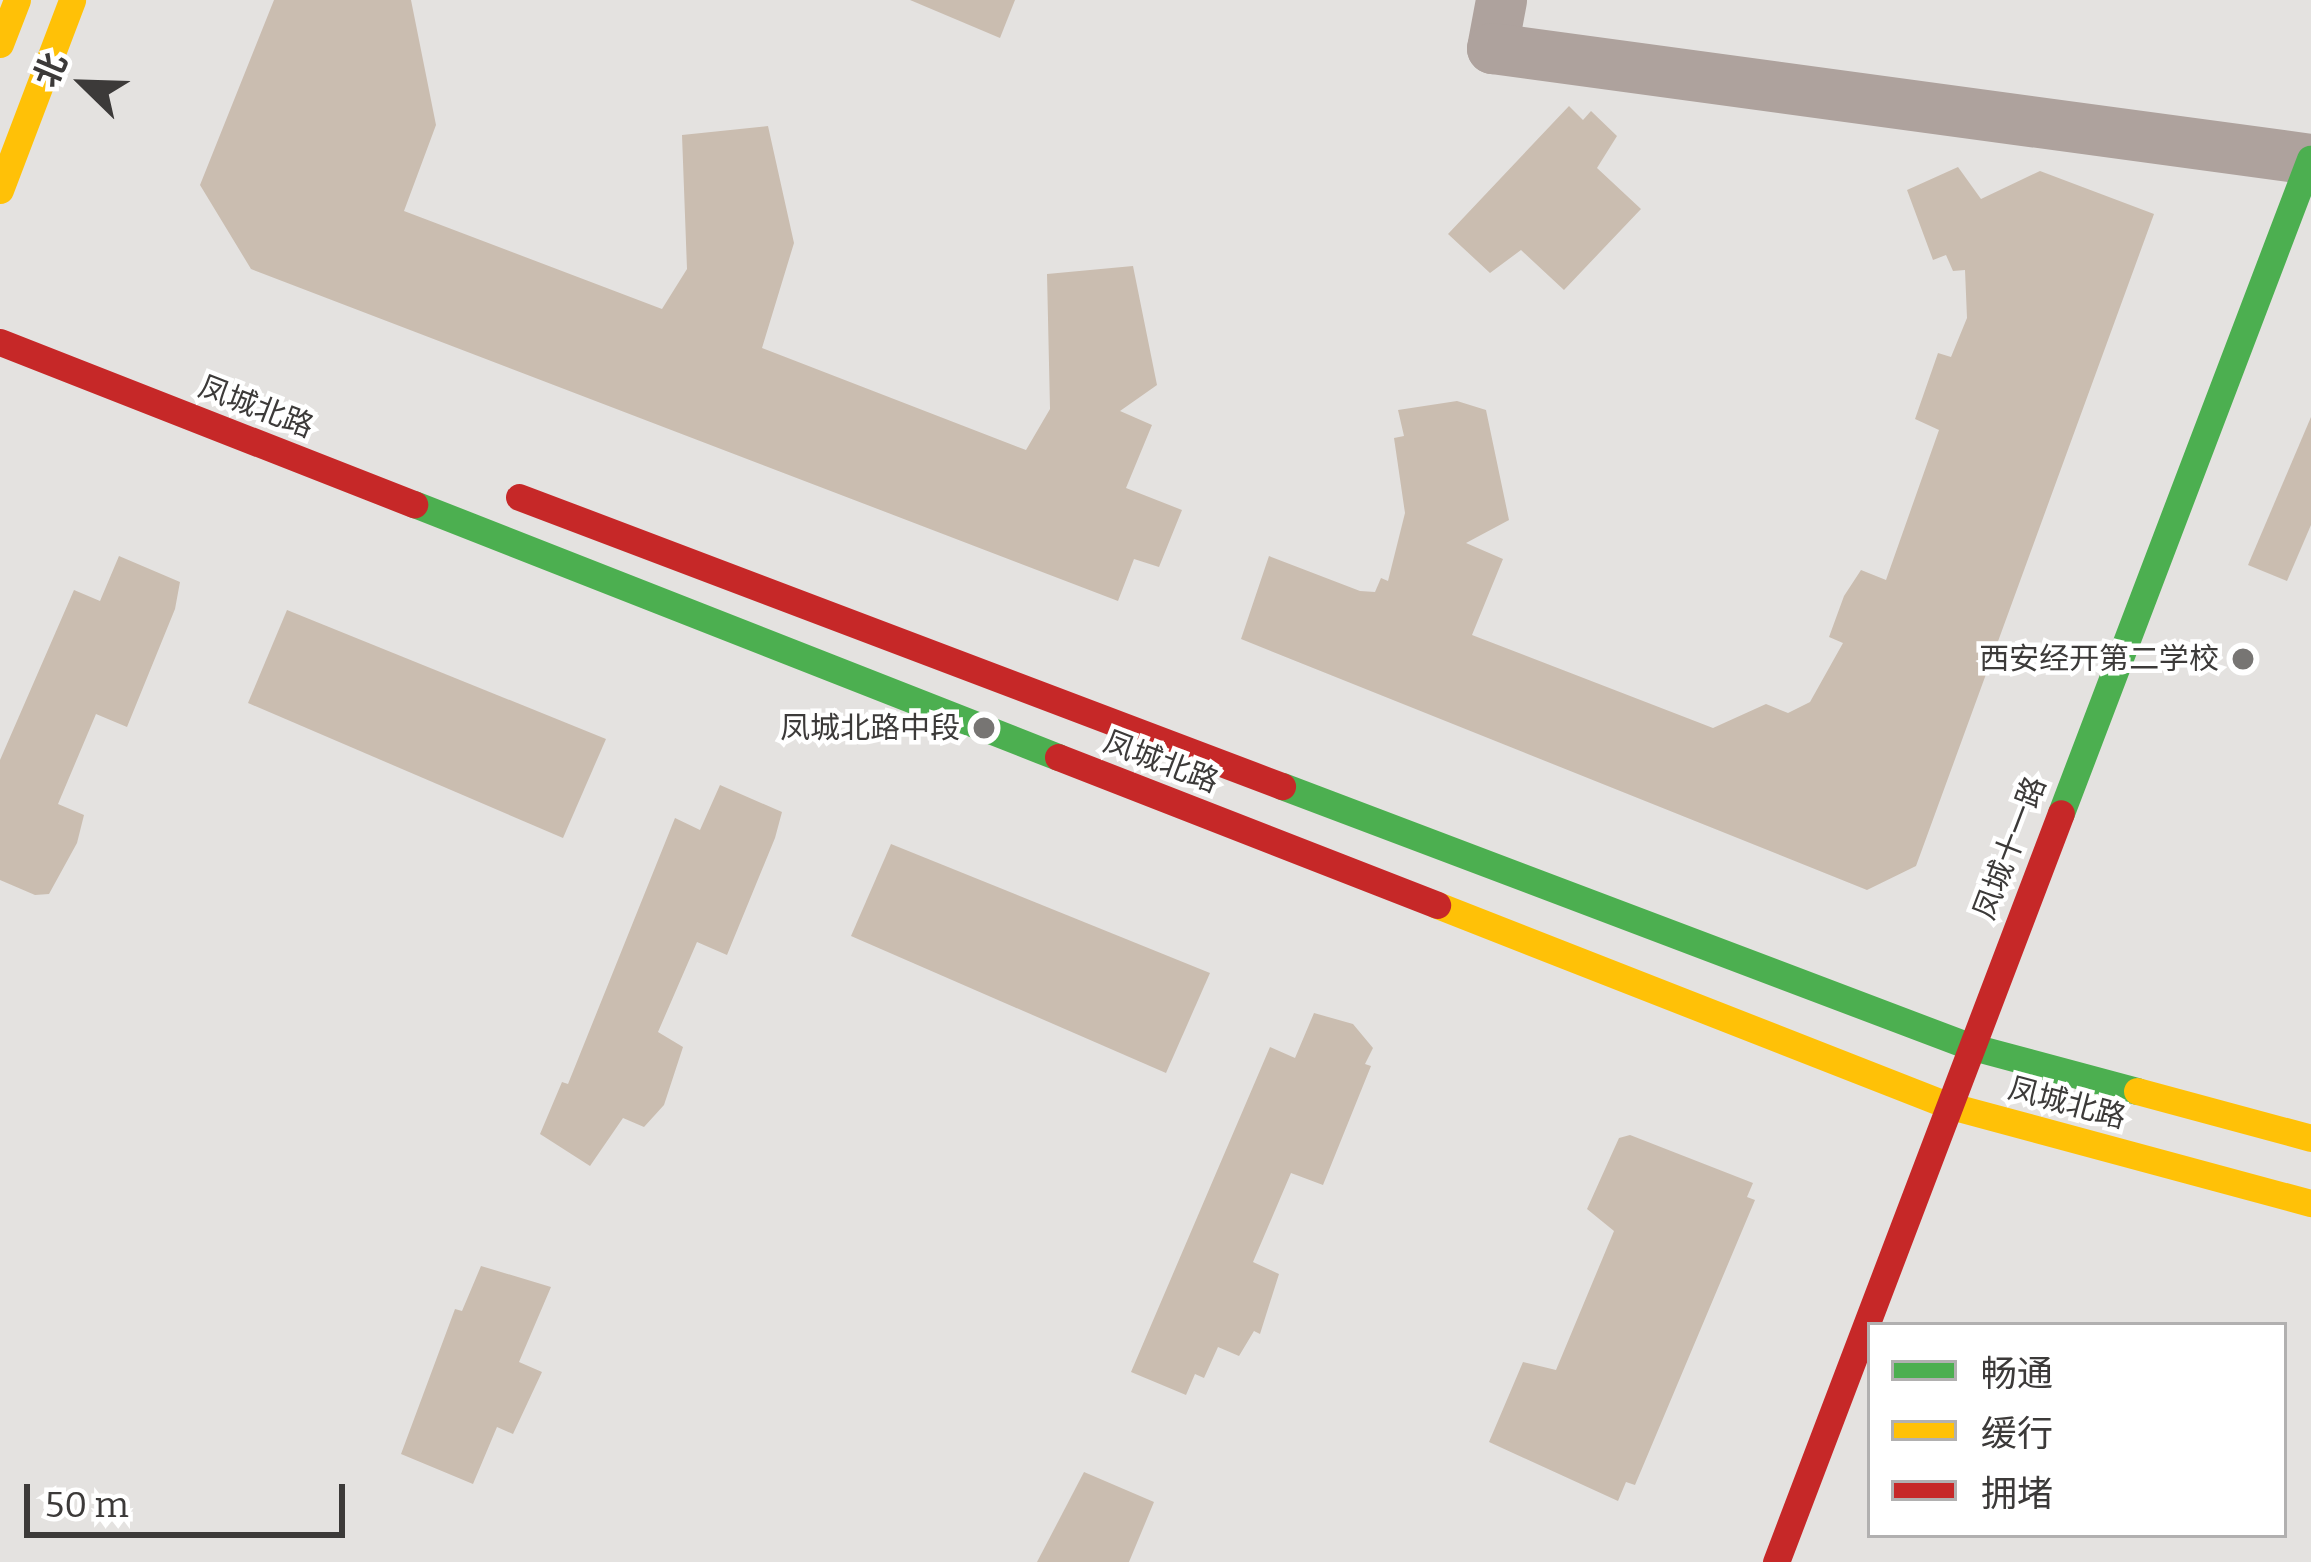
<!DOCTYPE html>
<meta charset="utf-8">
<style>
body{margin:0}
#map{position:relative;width:2311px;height:1562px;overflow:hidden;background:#e4e2e0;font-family:Bitter,"Noto Sans SC",serif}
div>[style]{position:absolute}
.building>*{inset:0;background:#cabdb0}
.street>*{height:51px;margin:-25.5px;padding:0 25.5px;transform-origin:25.5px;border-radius:25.5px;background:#aea29d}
.fast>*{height:27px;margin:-13.5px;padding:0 13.5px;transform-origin:13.5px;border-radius:13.5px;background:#4caf50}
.slow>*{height:27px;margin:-13.5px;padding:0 13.5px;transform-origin:13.5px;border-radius:13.5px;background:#ffc107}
.jam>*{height:27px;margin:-13.5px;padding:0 13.5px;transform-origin:13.5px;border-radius:13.5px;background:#c62828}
.dots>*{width:33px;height:33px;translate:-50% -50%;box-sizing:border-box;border:6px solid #fff;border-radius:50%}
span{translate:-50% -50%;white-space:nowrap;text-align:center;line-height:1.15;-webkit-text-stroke:9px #fff;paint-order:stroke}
.street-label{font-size:30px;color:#3c3a39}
.poi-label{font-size:30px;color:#3c3a39}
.right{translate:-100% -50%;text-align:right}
.legend{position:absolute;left:1867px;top:1322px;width:420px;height:216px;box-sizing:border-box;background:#fff;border:3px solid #b1b0b0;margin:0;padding:15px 21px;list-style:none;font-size:36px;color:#3c3a39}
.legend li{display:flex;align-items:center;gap:24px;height:60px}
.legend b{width:60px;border:3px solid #b1b0b0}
.north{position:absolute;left:24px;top:24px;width:120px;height:120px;-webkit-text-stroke:9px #fff;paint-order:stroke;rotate:293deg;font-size:33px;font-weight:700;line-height:48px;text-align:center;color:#3c3a39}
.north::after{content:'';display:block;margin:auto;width:42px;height:54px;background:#3c3a39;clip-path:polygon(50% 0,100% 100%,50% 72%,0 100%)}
.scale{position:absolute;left:24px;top:1484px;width:321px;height:54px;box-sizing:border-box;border:6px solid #3c3a39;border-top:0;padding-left:15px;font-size:36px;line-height:42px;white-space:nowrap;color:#3c3a39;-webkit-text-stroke:9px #fff;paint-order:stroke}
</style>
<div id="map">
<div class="building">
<i style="clip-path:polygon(274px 0,411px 0,436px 125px,404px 211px,662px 309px,687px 269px,682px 135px,768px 126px,794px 243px,762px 348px,1026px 450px,1050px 409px,1047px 274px,1133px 266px,1157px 385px,1120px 411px,1152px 425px,1126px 488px,1182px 510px,1159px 567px,1134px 559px,1118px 601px,251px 269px,200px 185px)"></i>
<i style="clip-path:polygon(910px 0,1015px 0,1000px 38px)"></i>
<i style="clip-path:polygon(1569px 106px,1583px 120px,1591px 111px,1617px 136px,1597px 168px,1641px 209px,1564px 290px,1521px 250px,1490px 273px,1448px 234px)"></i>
<i style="clip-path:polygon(1958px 167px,1981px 199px,2040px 171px,2154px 214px,1916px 866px,1867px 890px,1241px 639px,1269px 556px,1360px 591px,1375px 592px,1381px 578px,1388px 581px,1405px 513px,1394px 438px,1404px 436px,1398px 410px,1457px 401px,1486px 410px,1509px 520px,1466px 543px,1503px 559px,1472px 635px,1713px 728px,1766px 704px,1788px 713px,1810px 702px,1843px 643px,1829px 637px,1844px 596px,1861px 570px,1886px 580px,1939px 430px,1915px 419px,1938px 353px,1951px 357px,1967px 318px,1965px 270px,1953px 271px,1946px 255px,1933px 260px,1907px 190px)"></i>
<i style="clip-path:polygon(2311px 417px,2311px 525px,2287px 581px,2248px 565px)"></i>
<i style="clip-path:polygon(119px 556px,180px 582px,175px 609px,127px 727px,96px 714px,58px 804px,84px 815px,77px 843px,49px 894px,35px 895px,0 880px,0 760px,74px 590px,100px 601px)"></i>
<i style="clip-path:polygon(287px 610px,606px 739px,563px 838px,248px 703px)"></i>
<i style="clip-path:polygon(720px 785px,782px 812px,775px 838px,727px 955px,697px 942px,658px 1032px,683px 1047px,664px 1105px,644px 1127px,623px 1118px,590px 1166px,540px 1134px,562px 1082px,568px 1084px,675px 818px,700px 830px)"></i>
<i style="clip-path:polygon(891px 844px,1210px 973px,1166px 1073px,851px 936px)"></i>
<i style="clip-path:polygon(1314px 1013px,1353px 1024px,1373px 1048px,1365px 1064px,1371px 1066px,1323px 1185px,1291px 1173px,1253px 1262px,1279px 1274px,1260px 1334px,1254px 1331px,1239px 1356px,1218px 1347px,1204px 1378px,1195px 1374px,1186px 1395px,1131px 1372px,1270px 1047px,1295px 1058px)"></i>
<i style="clip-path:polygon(1630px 1135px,1753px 1183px,1747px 1197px,1755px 1200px,1635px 1485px,1626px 1482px,1618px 1501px,1489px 1442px,1523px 1362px,1556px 1370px,1614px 1231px,1587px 1209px,1619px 1138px)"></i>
<i style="clip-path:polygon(481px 1266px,551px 1287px,519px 1362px,542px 1372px,513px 1434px,497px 1427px,473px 1484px,401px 1454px,455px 1309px,462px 1311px)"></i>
<i style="clip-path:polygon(1084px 1472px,1154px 1502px,1129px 1562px,1037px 1562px)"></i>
</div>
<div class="street">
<i style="left:1501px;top:0;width:49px;rotate:100.6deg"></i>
<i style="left:1492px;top:48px;width:826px;rotate:7.72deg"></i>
</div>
<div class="fast">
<i style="left:414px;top:504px;width:692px;rotate:21.45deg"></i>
<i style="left:1282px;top:786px;width:735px;rotate:20.73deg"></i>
<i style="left:1969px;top:1046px;width:174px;rotate:15deg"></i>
<i style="left:2061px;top:813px;width:700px;rotate:-69.16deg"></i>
</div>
<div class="slow">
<i style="left:0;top:44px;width:47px;rotate:-68.9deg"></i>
<i style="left:0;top:190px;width:203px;rotate:-69.2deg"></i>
<i style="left:1437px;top:905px;width:548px;rotate:21.41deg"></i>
<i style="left:1947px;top:1105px;width:377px;rotate:15.1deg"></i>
<i style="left:2137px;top:1091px;width:180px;rotate:15.1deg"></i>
</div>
<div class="jam">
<i style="left:0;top:342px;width:445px;rotate:21.4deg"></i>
<i style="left:519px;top:497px;width:816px;rotate:20.75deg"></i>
<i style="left:1058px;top:757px;width:407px;rotate:21.3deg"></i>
<i style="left:1776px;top:1562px;width:801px;rotate:-69.17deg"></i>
</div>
<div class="dots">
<i style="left:2243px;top:659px;background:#777573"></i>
<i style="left:984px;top:728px;background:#777573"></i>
</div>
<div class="street-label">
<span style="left:256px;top:407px;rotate:21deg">凤城北路</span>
<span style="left:1161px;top:762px;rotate:21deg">凤城北路</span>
<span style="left:2010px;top:848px;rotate:-69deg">凤城十一路</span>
<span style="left:2067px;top:1103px;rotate:15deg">凤城北路</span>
</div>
<div class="poi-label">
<span class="right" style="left:2219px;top:659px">西安经开第二学校</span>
<span class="right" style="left:960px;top:728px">凤城北路中段</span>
</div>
<ul class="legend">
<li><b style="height:15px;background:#4caf50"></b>畅通</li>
<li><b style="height:15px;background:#ffc107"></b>缓行</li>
<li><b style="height:15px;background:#c62828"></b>拥堵</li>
</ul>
<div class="north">北</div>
<div class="scale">50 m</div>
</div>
